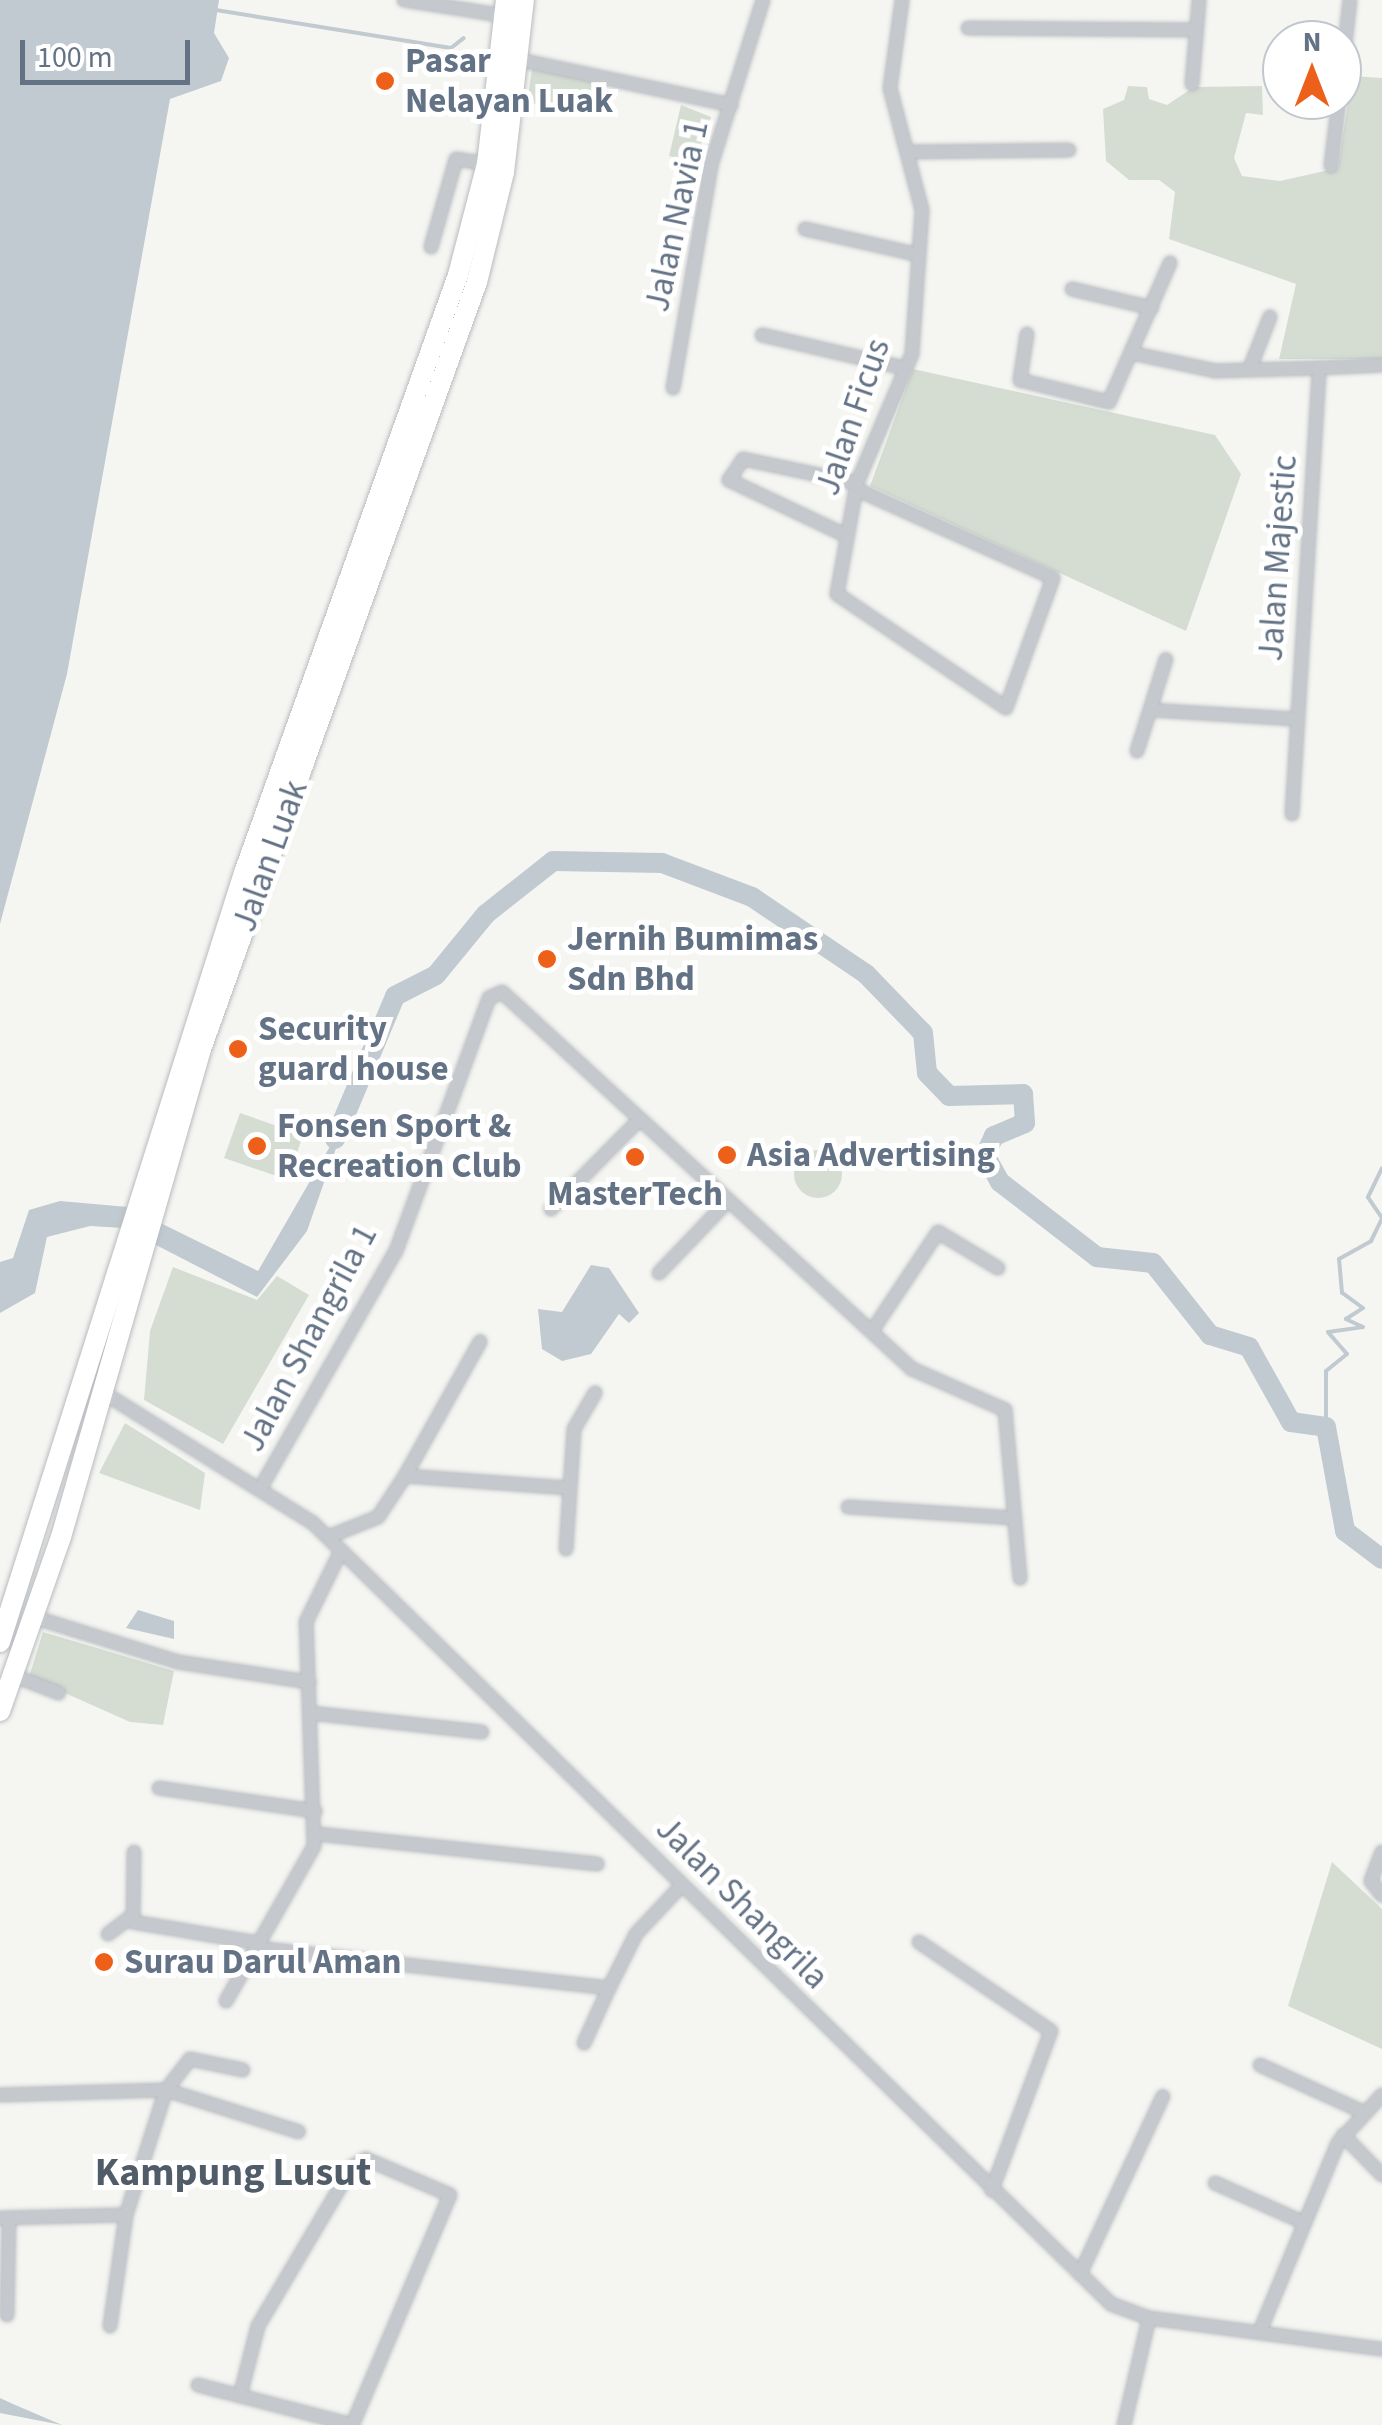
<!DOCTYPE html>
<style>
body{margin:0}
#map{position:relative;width:1382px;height:2425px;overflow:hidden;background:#f5f6f2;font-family:"Source Sans 3",sans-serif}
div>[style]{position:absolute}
.green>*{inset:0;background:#d5ddd2}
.round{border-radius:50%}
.water>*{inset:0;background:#c1cad0}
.stream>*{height:4px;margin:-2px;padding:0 2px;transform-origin:2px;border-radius:2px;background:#c1cad0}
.river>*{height:20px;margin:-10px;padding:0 10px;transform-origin:10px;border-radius:10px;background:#c1cad0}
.roads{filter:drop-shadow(0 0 2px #b8bbc0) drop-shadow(0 0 2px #b8bbc0)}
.street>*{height:12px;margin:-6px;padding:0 6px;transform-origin:6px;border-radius:6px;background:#c5c8cc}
.primary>*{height:20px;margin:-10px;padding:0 10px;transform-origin:10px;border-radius:10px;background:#fff}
.dots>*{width:28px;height:28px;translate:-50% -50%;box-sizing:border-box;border:5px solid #fff;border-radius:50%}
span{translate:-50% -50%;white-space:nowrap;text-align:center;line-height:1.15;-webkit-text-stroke:10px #fff;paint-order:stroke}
.poi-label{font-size:35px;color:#637285;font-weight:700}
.left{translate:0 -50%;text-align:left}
.street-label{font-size:35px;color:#637285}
.quarter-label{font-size:40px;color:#515c69;font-weight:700}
.north{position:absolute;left:1262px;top:20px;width:100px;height:100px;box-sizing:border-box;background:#fff;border:2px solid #c1c7ce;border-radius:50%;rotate:0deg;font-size:28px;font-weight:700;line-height:40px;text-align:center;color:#637285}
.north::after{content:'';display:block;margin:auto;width:35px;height:45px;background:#ed601a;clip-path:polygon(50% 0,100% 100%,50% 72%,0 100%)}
.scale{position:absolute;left:20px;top:40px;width:170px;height:45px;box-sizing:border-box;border:5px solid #637285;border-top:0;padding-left:12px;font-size:30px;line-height:35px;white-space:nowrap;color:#637285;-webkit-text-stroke:8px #fff;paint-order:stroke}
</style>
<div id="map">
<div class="green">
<i style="clip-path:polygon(532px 69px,607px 83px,602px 110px,527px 103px)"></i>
<i style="clip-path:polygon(1352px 76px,1382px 78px,1382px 359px,1279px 359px,1296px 284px,1169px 239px,1175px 192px,1159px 180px,1129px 180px,1106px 161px,1103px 109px,1124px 100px,1128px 86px,1147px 87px,1149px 99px,1167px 105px,1194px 87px,1262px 86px,1263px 115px,1246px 113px,1234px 158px,1242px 176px,1280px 181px,1338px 168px)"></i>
<i style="clip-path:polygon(681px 105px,711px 117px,695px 162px,669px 156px)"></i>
<i style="clip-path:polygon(913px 369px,1215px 435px,1241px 474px,1186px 631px,870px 486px)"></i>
<i style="clip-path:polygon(240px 1113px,303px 1135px,288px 1180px,224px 1158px)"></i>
<i class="round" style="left:794px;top:1150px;width:48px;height:48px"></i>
<i style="clip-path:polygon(173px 1267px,257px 1300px,277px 1276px,309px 1295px,223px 1444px,144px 1400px,150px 1331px)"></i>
<i style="clip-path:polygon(125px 1423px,205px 1473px,200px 1510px,99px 1473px)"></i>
<i style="clip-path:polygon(43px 1632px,174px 1671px,163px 1725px,130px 1722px,29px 1677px)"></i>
<i style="clip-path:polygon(1332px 1862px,1382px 1909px,1382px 2049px,1288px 2006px)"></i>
</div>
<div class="water">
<i style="clip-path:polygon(0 0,219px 0,214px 33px,229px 58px,221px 81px,170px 99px,67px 674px,0 924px)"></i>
<i style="clip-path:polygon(347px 1117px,307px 1231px,257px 1297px,123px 1228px,90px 1226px,47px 1237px,35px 1293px,0 1313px,0 1262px,13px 1258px,29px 1210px,60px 1201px,128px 1207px,258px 1271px)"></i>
<i style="clip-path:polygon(591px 1265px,609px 1268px,639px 1313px,629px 1323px,619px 1314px,591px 1354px,562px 1361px,542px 1349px,538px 1309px,562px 1312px)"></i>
<i style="clip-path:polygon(138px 1610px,174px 1621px,174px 1639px,126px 1628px)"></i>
<i style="clip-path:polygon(0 2398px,13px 2404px,62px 2425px,0 2413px)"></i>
</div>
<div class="stream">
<i style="left:216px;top:10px;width:238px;rotate:9.2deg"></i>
<i style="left:451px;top:48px;width:16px;rotate:-38deg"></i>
<i style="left:1326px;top:1427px;width:56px;rotate:-90deg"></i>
<i style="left:1326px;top:1371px;width:27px;rotate:-39deg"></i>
<i style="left:1347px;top:1354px;width:29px;rotate:-131deg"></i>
<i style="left:1328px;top:1332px;width:35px;rotate:-8deg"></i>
<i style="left:1363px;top:1327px;width:19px;rotate:-155deg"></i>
<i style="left:1346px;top:1319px;width:20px;rotate:-33deg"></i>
<i style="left:1363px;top:1308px;width:26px;rotate:-144deg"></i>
<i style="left:1342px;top:1293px;width:34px;rotate:-95deg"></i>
<i style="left:1339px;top:1259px;width:37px;rotate:-29deg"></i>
<i style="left:1371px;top:1241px;width:25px;rotate:-64deg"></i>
<i style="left:1382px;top:1218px;width:25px;rotate:-124deg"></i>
<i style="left:1368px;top:1197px;width:32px;rotate:-64deg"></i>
</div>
<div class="river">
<i style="left:335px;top:1139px;width:155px;rotate:-67.2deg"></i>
<i style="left:395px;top:996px;width:46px;rotate:-27.1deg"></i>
<i style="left:436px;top:975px;width:79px;rotate:-50.7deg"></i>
<i style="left:486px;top:914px;width:85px;rotate:-38.3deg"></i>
<i style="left:553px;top:861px;width:109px;rotate:1.1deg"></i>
<i style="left:662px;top:863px;width:96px;rotate:20.7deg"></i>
<i style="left:752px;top:897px;width:138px;rotate:34deg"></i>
<i style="left:866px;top:974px;width:82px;rotate:46deg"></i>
<i style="left:923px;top:1033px;width:40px;rotate:84.3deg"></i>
<i style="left:927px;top:1073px;width:32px;rotate:46deg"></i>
<i style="left:949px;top:1096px;width:74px;rotate:-1.5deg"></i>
<i style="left:1023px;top:1094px;width:29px;rotate:86deg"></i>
<i style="left:1025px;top:1123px;width:34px;rotate:157deg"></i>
<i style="left:994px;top:1136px;width:21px;rotate:115deg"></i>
<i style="left:985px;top:1155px;width:31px;rotate:61deg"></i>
<i style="left:1000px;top:1182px;width:123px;rotate:37.7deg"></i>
<i style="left:1097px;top:1257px;width:56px;rotate:6.1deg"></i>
<i style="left:1153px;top:1263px;width:92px;rotate:51.6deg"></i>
<i style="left:1210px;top:1335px;width:41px;rotate:17.1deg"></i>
<i style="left:1249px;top:1347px;width:86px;rotate:60.8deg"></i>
<i style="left:1291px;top:1422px;width:35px;rotate:8deg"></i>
<i style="left:1326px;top:1427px;width:106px;rotate:79.6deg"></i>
<i style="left:1345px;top:1531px;width:46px;rotate:37.1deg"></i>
</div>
<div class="roads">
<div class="street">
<i style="left:404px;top:0;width:103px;rotate:8.9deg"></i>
<i style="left:968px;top:28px;width:228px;rotate:0.5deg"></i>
<i style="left:520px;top:60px;width:216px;rotate:12deg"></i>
<i style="left:1342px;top:71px;width:71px;rotate:-83.6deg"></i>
<i style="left:1192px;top:84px;width:84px;rotate:-85.2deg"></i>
<i style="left:911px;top:152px;width:158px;rotate:-0.7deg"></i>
<i style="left:1331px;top:166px;width:66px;rotate:-83.1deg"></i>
<i style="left:805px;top:229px;width:117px;rotate:12.8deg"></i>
<i style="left:431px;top:247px;width:91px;rotate:-74.1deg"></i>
<i style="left:456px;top:159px;width:31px;rotate:9deg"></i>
<i style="left:1072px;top:289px;width:82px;rotate:13.4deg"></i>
<i style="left:1027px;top:334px;width:47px;rotate:98.7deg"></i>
<i style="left:1020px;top:380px;width:92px;rotate:13.9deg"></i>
<i style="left:1109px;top:402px;width:152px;rotate:-66.3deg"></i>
<i style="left:762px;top:335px;width:146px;rotate:13.1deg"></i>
<i style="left:1136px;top:354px;width:81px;rotate:12.1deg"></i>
<i style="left:1215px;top:371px;width:104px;rotate:-1.7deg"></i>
<i style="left:1250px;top:368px;width:55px;rotate:-68.6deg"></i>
<i style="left:673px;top:388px;width:226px;rotate:-80.3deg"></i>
<i style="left:711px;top:165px;width:173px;rotate:-72.5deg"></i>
<i style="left:856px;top:489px;width:216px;rotate:24.3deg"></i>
<i style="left:1053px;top:578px;width:138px;rotate:109.9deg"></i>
<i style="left:1006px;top:708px;width:204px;rotate:-146deg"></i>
<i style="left:837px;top:594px;width:113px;rotate:-79.8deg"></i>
<i style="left:857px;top:483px;width:140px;rotate:-66.9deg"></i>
<i style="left:912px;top:354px;width:144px;rotate:-86deg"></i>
<i style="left:922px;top:210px;width:126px;rotate:-104.7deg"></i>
<i style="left:890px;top:88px;width:89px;rotate:-82.2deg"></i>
<i style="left:847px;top:536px;width:131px;rotate:-154.6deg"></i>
<i style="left:729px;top:480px;width:25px;rotate:-56deg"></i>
<i style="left:743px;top:459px;width:116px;rotate:11.9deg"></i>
<i style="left:1150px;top:710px;width:148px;rotate:3.5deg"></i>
<i style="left:1137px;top:751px;width:96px;rotate:-72.5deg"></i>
<i style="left:1292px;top:814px;width:447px;rotate:-86.5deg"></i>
<i style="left:1319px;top:368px;width:63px;rotate:-2.7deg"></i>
<i style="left:551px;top:1209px;width:124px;rotate:-45.3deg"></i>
<i style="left:659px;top:1273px;width:95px;rotate:-46.3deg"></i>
<i style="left:872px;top:1331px;width:119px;rotate:-56.3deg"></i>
<i style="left:938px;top:1232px;width:70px;rotate:31deg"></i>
<i style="left:104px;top:1393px;width:246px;rotate:31.9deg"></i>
<i style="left:313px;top:1523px;width:1117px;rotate:44.38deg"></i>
<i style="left:1111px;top:2304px;width:40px;rotate:20.2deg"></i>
<i style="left:1149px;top:2318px;width:235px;rotate:7.6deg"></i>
<i style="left:405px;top:1476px;width:154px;rotate:-60.8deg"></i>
<i style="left:260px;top:1489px;width:274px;rotate:-60.3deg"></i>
<i style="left:396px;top:1251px;width:270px;rotate:-69.8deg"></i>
<i style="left:489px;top:998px;width:14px;rotate:-25deg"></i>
<i style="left:502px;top:992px;width:557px;rotate:42.6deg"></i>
<i style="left:912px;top:1369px;width:102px;rotate:23.8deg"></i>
<i style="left:1005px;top:1410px;width:169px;rotate:84.9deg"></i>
<i style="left:848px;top:1507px;width:167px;rotate:3.8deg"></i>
<i style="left:328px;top:1537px;width:54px;rotate:-21.8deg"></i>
<i style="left:378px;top:1517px;width:49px;rotate:-56.6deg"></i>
<i style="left:405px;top:1476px;width:164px;rotate:4.2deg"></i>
<i style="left:566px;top:1549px;width:120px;rotate:-86.2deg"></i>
<i style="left:574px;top:1429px;width:42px;rotate:-59.7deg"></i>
<i style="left:33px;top:1617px;width:152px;rotate:17.2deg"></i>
<i style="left:178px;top:1662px;width:133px;rotate:8.7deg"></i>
<i style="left:12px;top:1675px;width:50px;rotate:21deg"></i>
<i style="left:310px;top:1713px;width:173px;rotate:6.3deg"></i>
<i style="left:159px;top:1788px;width:158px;rotate:8.4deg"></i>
<i style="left:317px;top:1834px;width:282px;rotate:6.1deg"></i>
<i style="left:134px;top:1852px;width:70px;rotate:90.8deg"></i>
<i style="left:133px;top:1922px;width:128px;rotate:9.5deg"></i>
<i style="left:1382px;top:1852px;width:31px;rotate:111deg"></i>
<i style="left:1371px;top:1881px;width:18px;rotate:52deg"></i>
<i style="left:108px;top:1934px;width:26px;rotate:-37deg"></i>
<i style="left:919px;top:1942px;width:159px;rotate:34deg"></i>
<i style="left:1051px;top:2031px;width:170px;rotate:110.4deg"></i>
<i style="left:257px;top:1948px;width:354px;rotate:6.5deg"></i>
<i style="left:609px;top:1988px;width:60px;rotate:-63.4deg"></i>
<i style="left:636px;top:1934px;width:66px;rotate:-46.8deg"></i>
<i style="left:226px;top:2001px;width:178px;rotate:-60.4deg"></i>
<i style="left:314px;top:1846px;width:224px;rotate:-92deg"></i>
<i style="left:306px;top:1622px;width:79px;rotate:-63.8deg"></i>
<i style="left:584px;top:2043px;width:60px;rotate:-65.6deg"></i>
<i style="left:1260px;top:2065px;width:113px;rotate:24.5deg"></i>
<i style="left:0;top:2095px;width:166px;rotate:-1.7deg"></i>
<i style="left:166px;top:2090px;width:139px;rotate:17.5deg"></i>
<i style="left:1343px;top:2135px;width:56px;rotate:45.7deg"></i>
<i style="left:1215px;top:2183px;width:98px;rotate:24deg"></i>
<i style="left:0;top:2218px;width:126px;rotate:-1.4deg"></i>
<i style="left:1080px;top:2274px;width:196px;rotate:-65deg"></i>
<i style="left:7px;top:2315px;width:97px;rotate:-88.8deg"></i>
<i style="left:110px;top:2326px;width:112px;rotate:-81.8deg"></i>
<i style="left:126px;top:2215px;width:131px;rotate:-72.3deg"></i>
<i style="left:166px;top:2090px;width:39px;rotate:-52deg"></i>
<i style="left:190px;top:2059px;width:54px;rotate:11.7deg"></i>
<i style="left:1260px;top:2331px;width:204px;rotate:-67.5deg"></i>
<i style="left:1338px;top:2143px;width:65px;rotate:-47.5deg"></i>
<i style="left:198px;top:2385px;width:160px;rotate:14.5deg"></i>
<i style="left:240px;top:2396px;width:72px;rotate:-75.6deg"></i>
<i style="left:258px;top:2326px;width:185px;rotate:-59.4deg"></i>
<i style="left:352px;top:2167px;width:16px;rotate:-30deg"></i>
<i style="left:366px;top:2159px;width:91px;rotate:23.2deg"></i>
<i style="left:450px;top:2195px;width:246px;rotate:113deg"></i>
<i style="left:1124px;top:2425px;width:110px;rotate:-76.8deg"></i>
</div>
<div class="primary">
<i style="left:0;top:1642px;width:807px;rotate:-72.4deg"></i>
<i style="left:244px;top:873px;width:635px;rotate:-70.31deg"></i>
<i style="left:458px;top:275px;width:115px;rotate:-75.4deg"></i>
<i style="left:487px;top:164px;width:165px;rotate:-83.4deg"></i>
<i style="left:0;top:1711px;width:184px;rotate:-70.7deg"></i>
<i style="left:61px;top:1537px;width:508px;rotate:-73.99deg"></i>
<i style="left:201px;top:1049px;width:815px;rotate:-70.21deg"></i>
<i style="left:477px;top:282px;width:113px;rotate:-76.2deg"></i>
<i style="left:504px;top:172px;width:173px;rotate:-83.4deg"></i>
</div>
</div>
<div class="dots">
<i style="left:385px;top:81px;background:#ed601a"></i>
<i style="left:547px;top:959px;background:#ed601a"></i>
<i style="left:238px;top:1049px;background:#ed601a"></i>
<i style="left:257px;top:1146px;background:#ed601a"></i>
<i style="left:727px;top:1155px;background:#ed601a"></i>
<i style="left:635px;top:1157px;background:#ed601a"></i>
<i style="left:104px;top:1962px;background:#ed601a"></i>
</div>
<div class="poi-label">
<span class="left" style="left:405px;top:81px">Pasar<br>Nelayan Luak</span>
<span class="left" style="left:567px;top:959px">Jernih Bumimas<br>Sdn Bhd</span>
<span class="left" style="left:258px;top:1049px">Security<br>guard house</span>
<span class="left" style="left:277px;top:1146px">Fonsen Sport &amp;<br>Recreation Club</span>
<span class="left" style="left:747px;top:1155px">Asia Advertising</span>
<span style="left:635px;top:1194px">MasterTech</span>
<span class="left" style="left:124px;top:1962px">Surau Darul Aman</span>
</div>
<div class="street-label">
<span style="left:677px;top:216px;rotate:-78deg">Jalan Navia 1</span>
<span style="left:853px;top:417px;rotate:-71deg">Jalan Ficus</span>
<span style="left:1278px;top:558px;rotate:-86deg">Jalan Majestic</span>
<span style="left:270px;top:856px;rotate:-70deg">Jalan Luak</span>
<span style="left:309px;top:1338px;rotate:-62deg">Jalan Shangrila 1</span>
<span style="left:742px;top:1903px;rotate:45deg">Jalan Shangrila</span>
</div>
<div class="quarter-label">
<span style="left:233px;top:2173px">Kampung Lusut</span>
</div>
<div class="north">N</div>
<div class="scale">100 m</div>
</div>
